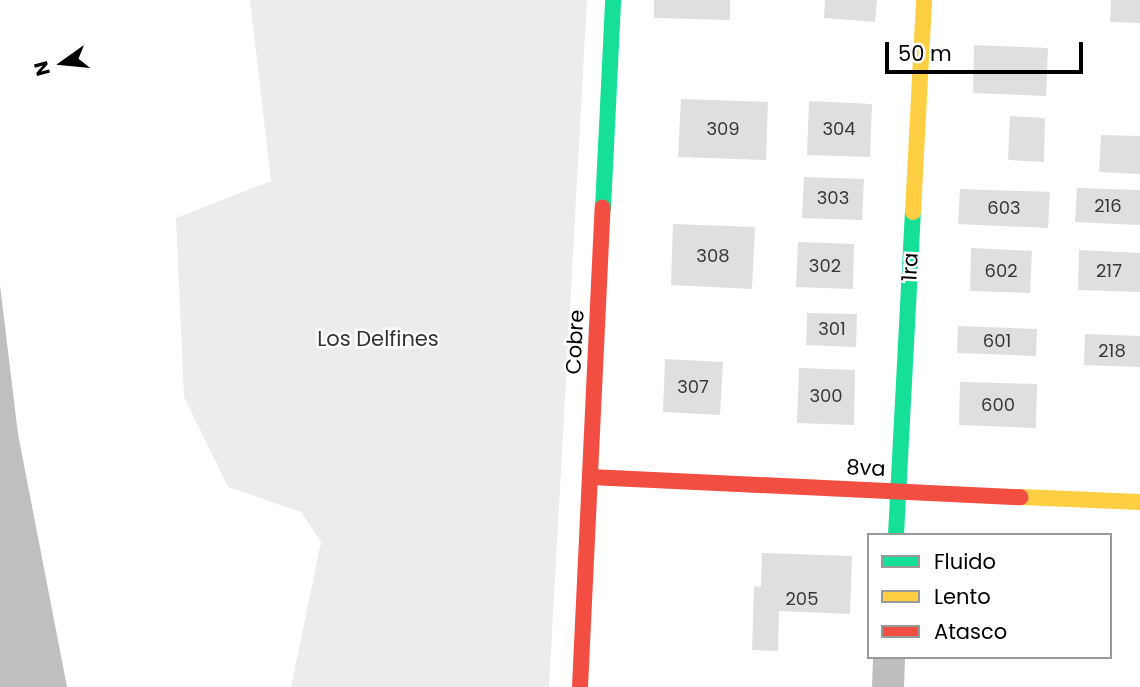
<!DOCTYPE html>
<style>
body{margin:0}
#map{position:relative;width:1140px;height:687px;overflow:hidden;background:#fff;font-family:Poppins,sans-serif}
div>[style]{position:absolute}
.green>*{inset:0;background:#ececec}
.water>*{inset:0;background:#bfbfbf}
.building>*{inset:0;background:#dfdfdf}
.street>*{height:32px;margin:-16px;padding:0 16px;transform-origin:16px;border-radius:16px;background:#bebebe}
.fast>*{height:16px;margin:-8px;padding:0 8px;transform-origin:8px;border-radius:8px;background:#16e098}
.slow>*{height:16px;margin:-8px;padding:0 8px;transform-origin:8px;border-radius:8px;background:#ffcf43}
.jam>*{height:16px;margin:-8px;padding:0 8px;transform-origin:8px;border-radius:8px;background:#f24e42}
span{translate:-50% -50%;white-space:nowrap;text-align:center;line-height:1.15;-webkit-text-stroke:5px #fff;paint-order:stroke}
.number-label{font-size:18px;color:#383838}
.number-label span{-webkit-text-stroke-width:0}
.street-label{font-size:21px;color:#000}
.park-label{font-size:21px;color:#333}
.legend{position:absolute;left:867px;top:533px;width:245px;height:126px;box-sizing:border-box;background:#fff;border:2px solid #999;margin:0;padding:9px 12px;list-style:none;font-size:21px;color:#000}
.legend li{display:flex;align-items:center;gap:14px;height:35px}
.legend b{width:35px;border:2px solid #999}
.north{position:absolute;left:28px;top:28px;width:70px;height:70px;-webkit-text-stroke:5px #fff;paint-order:stroke;rotate:255deg;font-size:19px;font-weight:700;line-height:28px;text-align:center;color:#000}
.north::after{content:'';display:block;margin:auto;width:24px;height:32px;background:#000;clip-path:polygon(50% 0,100% 100%,50% 72%,0 100%)}
.scale{position:absolute;left:885px;top:42px;width:198px;height:32px;box-sizing:border-box;border:4px solid #000;border-top:0;padding-left:9px;font-size:21px;line-height:24px;white-space:nowrap;color:#000;-webkit-text-stroke:5px #fff;paint-order:stroke}
</style>
<div id="map">
<div class="green">
<i style="clip-path:polygon(250px 0,587px 0,549px 687px,291px 687px,321px 542px,301px 512px,228px 487px,184px 397px,176px 218px,271px 181px)"></i>
</div>
<div class="water">
<i style="clip-path:polygon(0 285px,18px 434px,67px 687px,0 687px)"></i>
</div>
<div class="building">
<i style="clip-path:polygon(654px 0,730px 0,730px 20px,654px 18px)"></i>
<i style="clip-path:polygon(825px 0,877px 0,875px 22px,824px 18px)"></i>
<i style="clip-path:polygon(1111px 0,1140px 0,1140px 23px,1110px 22px)"></i>
<i style="clip-path:polygon(974px 45px,1048px 48px,1046px 96px,973px 93px)"></i>
<i style="clip-path:polygon(681px 99px,768px 102px,766px 160px,678px 157px)"></i>
<i style="clip-path:polygon(809px 101px,872px 104px,870px 157px,807px 155px)"></i>
<i style="clip-path:polygon(1010px 116px,1045px 118px,1044px 162px,1008px 160px)"></i>
<i style="clip-path:polygon(1101px 135px,1140px 136px,1140px 174px,1099px 172px)"></i>
<i style="clip-path:polygon(804px 177px,864px 179px,862px 220px,802px 218px)"></i>
<i style="clip-path:polygon(1077px 188px,1140px 190px,1140px 225px,1075px 222px)"></i>
<i style="clip-path:polygon(960px 189px,1050px 192px,1048px 228px,958px 224px)"></i>
<i style="clip-path:polygon(673px 224px,755px 227px,752px 289px,671px 285px)"></i>
<i style="clip-path:polygon(798px 242px,854px 244px,853px 289px,796px 287px)"></i>
<i style="clip-path:polygon(971px 248px,1032px 251px,1030px 293px,970px 291px)"></i>
<i style="clip-path:polygon(1079px 250px,1140px 253px,1140px 292px,1078px 290px)"></i>
<i style="clip-path:polygon(807px 313px,857px 314px,856px 347px,806px 345px)"></i>
<i style="clip-path:polygon(958px 326px,1037px 329px,1036px 356px,957px 353px)"></i>
<i style="clip-path:polygon(1085px 334px,1140px 336px,1140px 367px,1084px 365px)"></i>
<i style="clip-path:polygon(665px 359px,723px 362px,720px 415px,663px 412px)"></i>
<i style="clip-path:polygon(799px 368px,855px 370px,854px 425px,797px 423px)"></i>
<i style="clip-path:polygon(960px 382px,1037px 384px,1036px 428px,959px 425px)"></i>
<i style="clip-path:polygon(762px 553px,852px 556px,850px 614px,779px 611px,778px 651px,752px 650px,754px 586px,761px 587px)"></i>
</div>
<div class="street">
<i style="left:888px;top:687px;width:30px;rotate:-88deg"></i>
</div>
<div class="fast">
<i style="left:603px;top:208px;width:208px;rotate:-87.2deg"></i>
<i style="left:896px;top:535px;width:323px;rotate:-87deg"></i>
</div>
<div class="slow">
<i style="left:913px;top:212px;width:212px;rotate:-87deg"></i>
<i style="left:1021px;top:497px;width:119px;rotate:2.4deg"></i>
</div>
<div class="jam">
<i style="left:590px;top:477px;width:431px;rotate:2.7deg"></i>
<i style="left:580px;top:687px;width:480px;rotate:-87.3deg"></i>
</div>
<div class="number-label">
<span style="left:723px;top:129px">309</span>
<span style="left:839px;top:129px">304</span>
<span style="left:833px;top:198px">303</span>
<span style="left:1108px;top:206px">216</span>
<span style="left:1004px;top:208px">603</span>
<span style="left:713px;top:256px">308</span>
<span style="left:825px;top:266px">302</span>
<span style="left:1001px;top:271px">602</span>
<span style="left:1109px;top:271px">217</span>
<span style="left:832px;top:329px">301</span>
<span style="left:997px;top:341px">601</span>
<span style="left:1112px;top:351px">218</span>
<span style="left:693px;top:387px">307</span>
<span style="left:826px;top:396px">300</span>
<span style="left:998px;top:405px">600</span>
<span style="left:802px;top:599px">205</span>
</div>
<div class="street-label">
<span style="left:910px;top:267px;rotate:-87deg">1ra</span>
<span style="left:575px;top:342px;rotate:-87deg">Cobre</span>
<span style="left:866px;top:468px;rotate:3deg">8va</span>
</div>
<div class="park-label">
<span style="left:378px;top:339px">Los Delfines</span>
</div>
<ul class="legend">
<li><b style="height:9px;background:#16e098"></b>Fluido</li>
<li><b style="height:9px;background:#ffcf43"></b>Lento</li>
<li><b style="height:9px;background:#f24e42"></b>Atasco</li>
</ul>
<div class="north">N</div>
<div class="scale">50 m</div>
</div>
